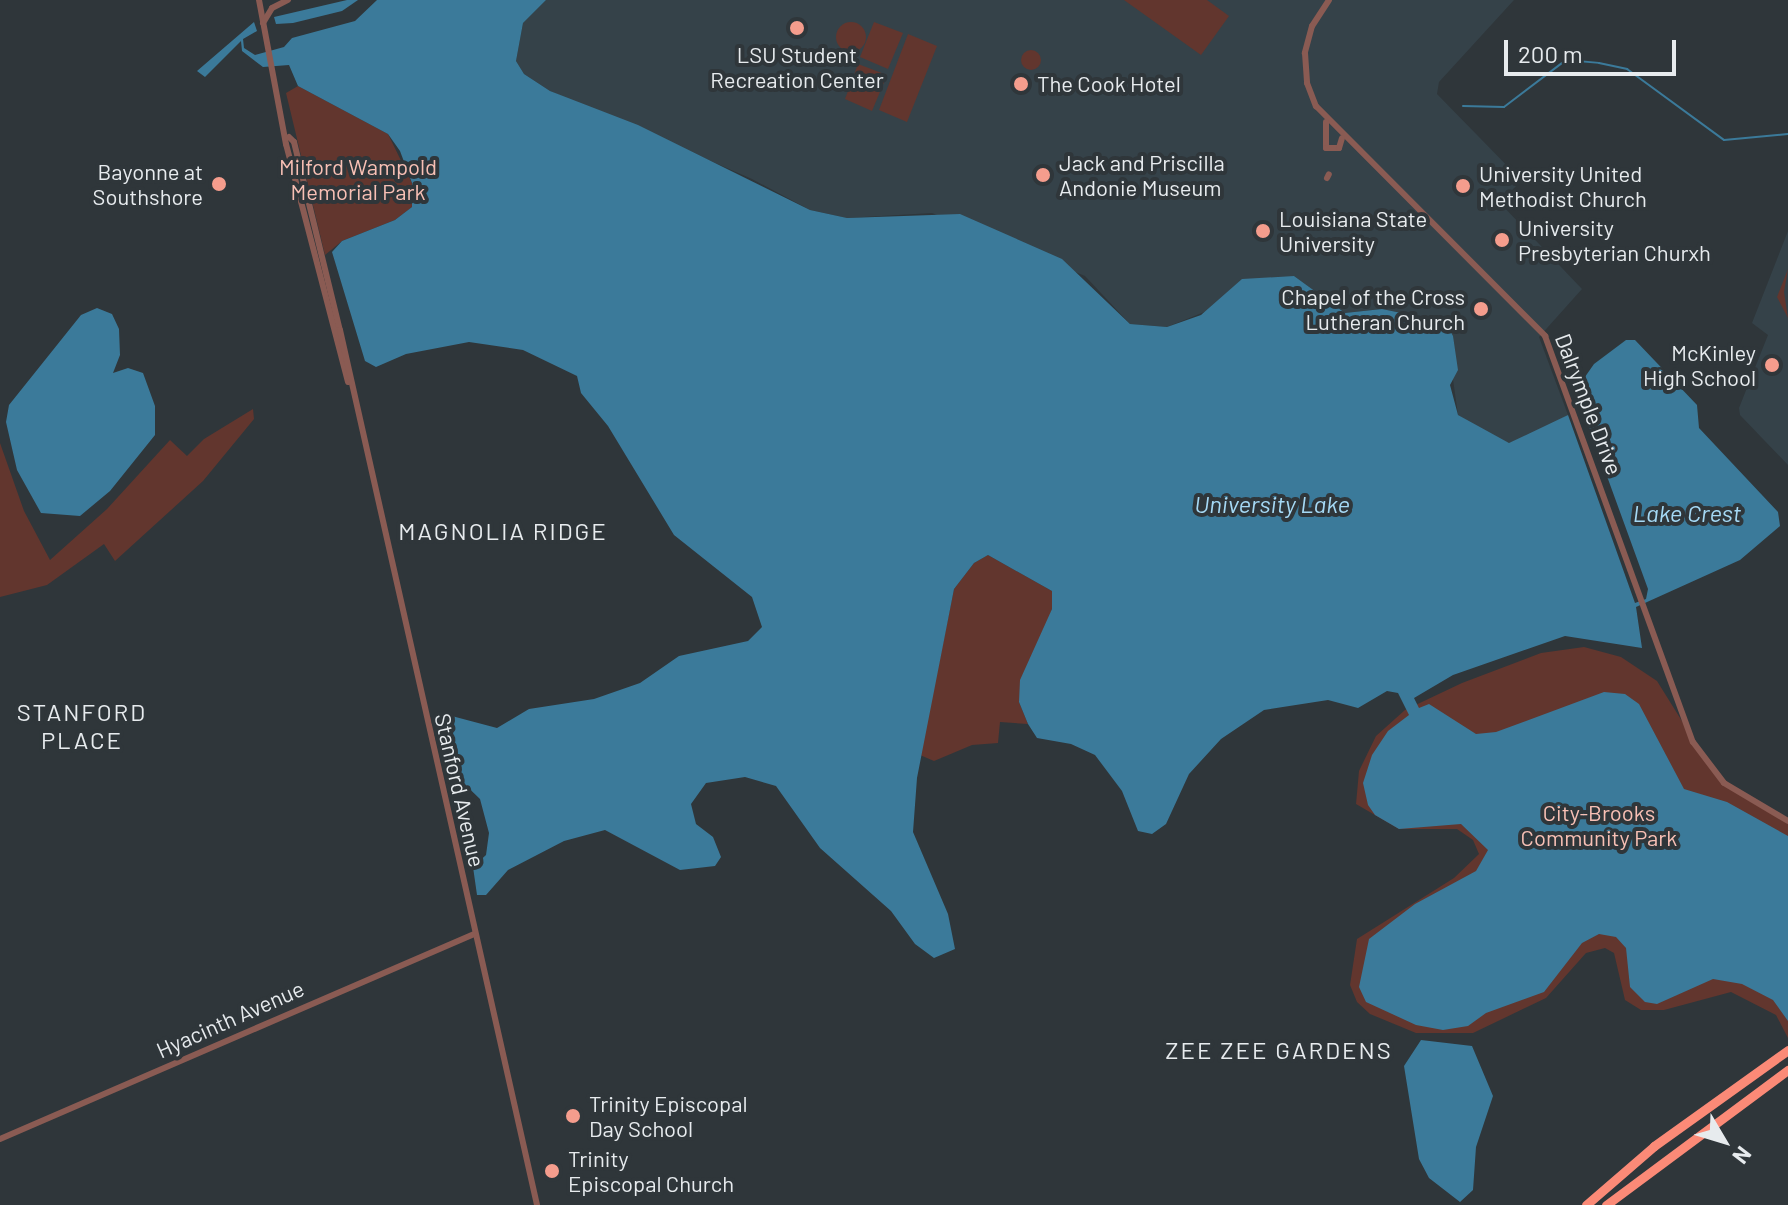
<!DOCTYPE html>
<style>
body{margin:0}
#map{position:relative;width:1788px;height:1205px;overflow:hidden;background:#2f363a;font-family:Barlow,sans-serif}
div>[style]{position:absolute}
.built>*{inset:0;background:#354249}
.green>*{inset:0;background:#62362e}
.round{border-radius:50%}
.water>*{inset:0;background:#3b7a9a}
.stream>*{height:2px;margin:-1px;padding:0 1px;transform-origin:1px;border-radius:1px;background:#3b7a9a}
.minor>*{height:6px;margin:-3px;padding:0 3px;transform-origin:3px;border-radius:3px;background:#8a5b53}
.highway>*{height:9px;margin:-4.5px;padding:0 4.5px;transform-origin:4.5px;border-radius:4.5px;background:#fb8a77}
.dots>*{width:22px;height:22px;translate:-50% -50%;box-sizing:border-box;border:4px solid #2f363a;border-radius:50%}
span{translate:-50% -50%;white-space:nowrap;text-align:center;line-height:1.15;-webkit-text-stroke:8px #2f363a;paint-order:stroke}
.poi-label{font-size:22px;color:#e7ebee}
.left{translate:0 -50%;text-align:left}
.right{translate:-100% -50%;text-align:right}
.park-label{font-size:22px;color:#f8c0b5}
.street-label{font-size:22px;color:#e7ebee}
.water-label{font-size:24px;color:#a5d9f5;font-style:italic}
.neighbourhood-label{font-size:24px;color:#e7ebee;letter-spacing:2px}
.north{position:absolute;left:1684px;top:1101px;width:80px;height:80px;-webkit-text-stroke:6px #2f363a;paint-order:stroke;rotate:128deg;font-size:22px;font-weight:700;line-height:32px;text-align:center;color:#e7ebee}
.north::after{content:'';display:block;margin:auto;width:28px;height:36px;background:#e7ebee;clip-path:polygon(50% 0,100% 100%,50% 72%,0 100%)}
.scale{position:absolute;left:1504px;top:40px;width:172px;height:36px;box-sizing:border-box;border:4px solid #e7ebee;border-top:0;padding-left:10px;font-size:24px;line-height:28px;white-space:nowrap;color:#e7ebee;-webkit-text-stroke:6px #2f363a;paint-order:stroke}
</style>
<div id="map">
<div class="built">
<i style="clip-path:polygon(546px 0,1514px 0,1439px 82px,1437px 94px,1521px 180px,1501px 204px,1582px 289px,1539px 337px,1568px 415px,1528px 438px,1509px 443px,1488px 435px,1458px 415px,1445px 322px,1382px 309px,1345px 313px,1294px 276px,1167px 327px,1130px 324px,1085px 276px,932px 213px,847px 218px,810px 210px,752px 179px,550px 91px,524px 74px,516px 61px,523px 23px)"></i>
<i style="clip-path:polygon(1788px 231px,1788px 465px,1740px 415px,1739px 408px,1768px 335px,1752px 323px)"></i>
</div>
<div class="green">
<i style="clip-path:polygon(1124px 0,1207px 0,1229px 16px,1201px 55px)"></i>
<i style="clip-path:polygon(874px 22px,903px 33px,888px 69px,860px 57px)"></i>
<i class="round" style="left:836px;top:22px;width:30px;height:30px"></i>
<i style="clip-path:polygon(908px 34px,937px 46px,907px 122px,879px 110px)"></i>
<i class="round" style="left:1021px;top:50px;width:20px;height:20px"></i>
<i style="clip-path:polygon(858px 64px,887px 75px,872px 111px,845px 99px)"></i>
<i style="clip-path:polygon(298px 86px,388px 134px,412px 183px,412px 207px,395px 220px,342px 241px,325px 255px,286px 93px)"></i>
<i style="clip-path:polygon(1788px 269px,1784px 292px,1788px 318px,1777px 297px)"></i>
<i style="clip-path:polygon(253px 409px,254px 419px,203px 481px,115px 561px,104px 544px,47px 585px,0 597px,0 443px,24px 511px,50px 560px,107px 509px,170px 440px,187px 456px,204px 439px)"></i>
<i style="clip-path:polygon(988px 555px,1052px 591px,1052px 609px,1019px 702px,1028px 724px,1000px 722px,998px 743px,972px 745px,934px 761px,920px 755px,954px 589px,974px 563px)"></i>
<i style="clip-path:polygon(1584px 647px,1621px 657px,1657px 681px,1715px 774px,1788px 821px,1788px 1038px,1776px 1015px,1731px 992px,1664px 1010px,1641px 1010px,1625px 1000px,1614px 953px,1605px 948px,1586px 953px,1546px 998px,1473px 1033px,1416px 1033px,1370px 1014px,1357px 1002px,1350px 985px,1357px 939px,1454px 878px,1479px 854px,1473px 840px,1457px 829px,1399px 829px,1356px 804px,1359px 771px,1376px 736px,1405px 710px,1462px 683px,1541px 653px)"></i>
</div>
<div class="water">
<i style="clip-path:polygon(347px 0,358px 0,342px 11px,293px 23px,276px 24px,274px 17px)"></i>
<i style="clip-path:polygon(377px 0,546px 0,523px 23px,516px 61px,524px 74px,550px 91px,638px 125px,810px 210px,847px 218px,960px 214px,1062px 259px,1130px 324px,1167px 327px,1201px 315px,1242px 279px,1294px 276px,1345px 313px,1382px 309px,1445px 322px,1453px 336px,1458px 370px,1450px 385px,1458px 415px,1509px 443px,1568px 415px,1635px 603px,1646px 599px,1648px 589px,1580px 402px,1580px 384px,1594px 364px,1626px 340px,1635px 340px,1697px 405px,1699px 428px,1778px 512px,1780px 526px,1740px 560px,1636px 607px,1642px 648px,1565px 636px,1453px 675px,1414px 698px,1419px 708px,1429px 704px,1476px 734px,1496px 732px,1604px 692px,1625px 694px,1639px 704px,1684px 789px,1727px 802px,1788px 836px,1788px 1021px,1773px 1000px,1742px 984px,1713px 979px,1657px 1004px,1645px 1002px,1630px 987px,1626px 948px,1616px 937px,1599px 934px,1582px 943px,1544px 992px,1486px 1013px,1468px 1026px,1443px 1030px,1416px 1025px,1366px 1002px,1359px 987px,1369px 939px,1415px 904px,1476px 871px,1488px 850px,1461px 824px,1399px 829px,1375px 815px,1368px 805px,1363px 783px,1372px 755px,1388px 731px,1409px 715px,1398px 693px,1387px 691px,1358px 708px,1328px 700px,1264px 710px,1221px 739px,1189px 774px,1166px 824px,1152px 834px,1138px 831px,1122px 791px,1095px 755px,1071px 744px,1037px 738px,1028px 724px,1019px 702px,1020px 680px,1052px 609px,1052px 591px,988px 555px,974px 563px,954px 589px,917px 778px,913px 832px,948px 914px,955px 949px,934px 958px,915px 944px,891px 911px,820px 848px,776px 786px,745px 777px,706px 783px,691px 804px,696px 824px,713px 837px,721px 857px,715px 866px,680px 870px,605px 830px,564px 841px,508px 870px,486px 895px,477px 895px,473px 867px,486px 855px,489px 833px,480px 799px,452px 772px,442px 726px,448px 715px,497px 728px,529px 709px,594px 699px,640px 683px,679px 656px,748px 641px,762px 627px,752px 597px,674px 535px,608px 426px,581px 393px,577px 376px,523px 350px,469px 342px,406px 354px,376px 367px,365px 361px,332px 252px,342px 241px,395px 220px,412px 207px,412px 183px,400px 151px,388px 134px,298px 86px,289px 65px,263px 67px,242px 51px,241px 41px,205px 77px,197px 71px,254px 22px,257px 31px,243px 39px,244px 48px,255px 55px,284px 47px,292px 38px,355px 21px)"></i>
<i style="clip-path:polygon(97px 308px,112px 314px,119px 329px,120px 355px,113px 373px,128px 368px,143px 373px,155px 406px,155px 435px,110px 491px,80px 516px,41px 513px,17px 470px,6px 422px,9px 405px,81px 315px)"></i>
<i style="clip-path:polygon(1421px 1040px,1472px 1046px,1493px 1096px,1476px 1147px,1473px 1190px,1460px 1202px,1429px 1178px,1419px 1159px,1404px 1066px)"></i>
</div>
<div class="stream">
<i style="left:1463px;top:106px;width:41px;rotate:1.4deg"></i>
<i style="left:1504px;top:107px;width:78px;rotate:-37.2deg"></i>
<i style="left:1566px;top:60px;width:33px;rotate:5deg"></i>
<i style="left:1599px;top:63px;width:29px;rotate:12deg"></i>
<i style="left:1627px;top:69px;width:120px;rotate:36.2deg"></i>
<i style="left:1724px;top:140px;width:64px;rotate:-5.4deg"></i>
</div>
<div class="minor">
<i style="left:259px;top:0;width:147px;rotate:79.4deg"></i>
<i style="left:286px;top:144px;width:246px;rotate:75.4deg"></i>
<i style="left:1329px;top:0;width:31px;rotate:123deg"></i>
<i style="left:1312px;top:26px;width:28px;rotate:105deg"></i>
<i style="left:1305px;top:53px;width:30px;rotate:86deg"></i>
<i style="left:1307px;top:83px;width:25px;rotate:69deg"></i>
<i style="left:1316px;top:106px;width:325px;rotate:45.1deg"></i>
<i style="left:1545px;top:336px;width:432px;rotate:70deg"></i>
<i style="left:1693px;top:742px;width:51px;rotate:52.9deg"></i>
<i style="left:1724px;top:783px;width:74px;rotate:30.7deg"></i>
<i style="left:263px;top:23px;width:17px;rotate:-59deg"></i>
<i style="left:272px;top:8px;width:18px;rotate:-27deg"></i>
<i style="left:1326px;top:122px;width:26px;rotate:90deg"></i>
<i style="left:1326px;top:148px;width:13px"></i>
<i style="left:1339px;top:148px;width:10px;rotate:-73deg"></i>
<i style="left:289px;top:137px;width:7px;rotate:45deg"></i>
<i style="left:294px;top:142px;width:194px;rotate:76.3deg"></i>
<i style="left:340px;top:330px;width:897px;rotate:77.31deg"></i>
<i style="left:1327px;top:178px;width:4px;rotate:-63deg"></i>
<i style="left:0;top:1139px;width:516px;rotate:-23.39deg"></i>
</div>
<div class="highway">
<i style="left:1586px;top:1205px;width:90px;rotate:-40.9deg"></i>
<i style="left:1654px;top:1146px;width:165px;rotate:-35.6deg"></i>
<i style="left:1606px;top:1205px;width:227px;rotate:-36.6deg"></i>
</div>
<div class="dots">
<i style="left:797px;top:28px;background:#f59d8d"></i>
<i style="left:1021px;top:84px;background:#f59d8d"></i>
<i style="left:1043px;top:175px;background:#f59d8d"></i>
<i style="left:219px;top:184px;background:#f59d8d"></i>
<i style="left:1463px;top:186px;background:#f59d8d"></i>
<i style="left:1263px;top:231px;background:#f59d8d"></i>
<i style="left:1502px;top:240px;background:#f59d8d"></i>
<i style="left:1481px;top:309px;background:#f59d8d"></i>
<i style="left:1772px;top:365px;background:#f59d8d"></i>
<i style="left:573px;top:1116px;background:#f59d8d"></i>
<i style="left:552px;top:1171px;background:#f59d8d"></i>
</div>
<div class="poi-label">
<span style="left:797px;top:67px">LSU Student<br>Recreation Center</span>
<span class="left" style="left:1037px;top:84px">The Cook Hotel</span>
<span class="left" style="left:1059px;top:175px">Jack and Priscilla<br>Andonie Museum</span>
<span class="right" style="left:203px;top:184px">Bayonne at<br>Southshore</span>
<span class="left" style="left:1479px;top:186px">University United<br>Methodist Church</span>
<span class="left" style="left:1279px;top:231px">Louisiana State<br>University</span>
<span class="left" style="left:1518px;top:240px">University<br>Presbyterian Churxh</span>
<span class="right" style="left:1465px;top:309px">Chapel of the Cross<br>Lutheran Church</span>
<span class="right" style="left:1756px;top:365px">McKinley<br>High School</span>
<span class="left" style="left:589px;top:1116px">Trinity Episcopal<br>Day School</span>
<span class="left" style="left:568px;top:1171px">Trinity<br>Episcopal Church</span>
</div>
<div class="park-label">
<span style="left:358px;top:179px">Milford Wampold<br>Memorial Park</span>
<span style="left:1599px;top:825px">City-Brooks<br>Community Park</span>
</div>
<div class="street-label">
<span style="left:1589px;top:404px;rotate:69deg">Dalrymple Drive</span>
<span style="left:460px;top:790px;rotate:77deg">Stanford Avenue</span>
<span style="left:230px;top:1019px;rotate:-24deg">Hyacinth Avenue</span>
</div>
<div class="water-label">
<span style="left:1272px;top:504px">University Lake</span>
<span style="left:1687px;top:513px">Lake Crest</span>
</div>
<div class="neighbourhood-label">
<span style="left:503px;top:531px">MAGNOLIA RIDGE</span>
<span style="left:82px;top:726px">STANFORD<br>PLACE</span>
<span style="left:1279px;top:1050px">ZEE ZEE GARDENS</span>
</div>
<div class="north">N</div>
<div class="scale">200 m</div>
</div>
